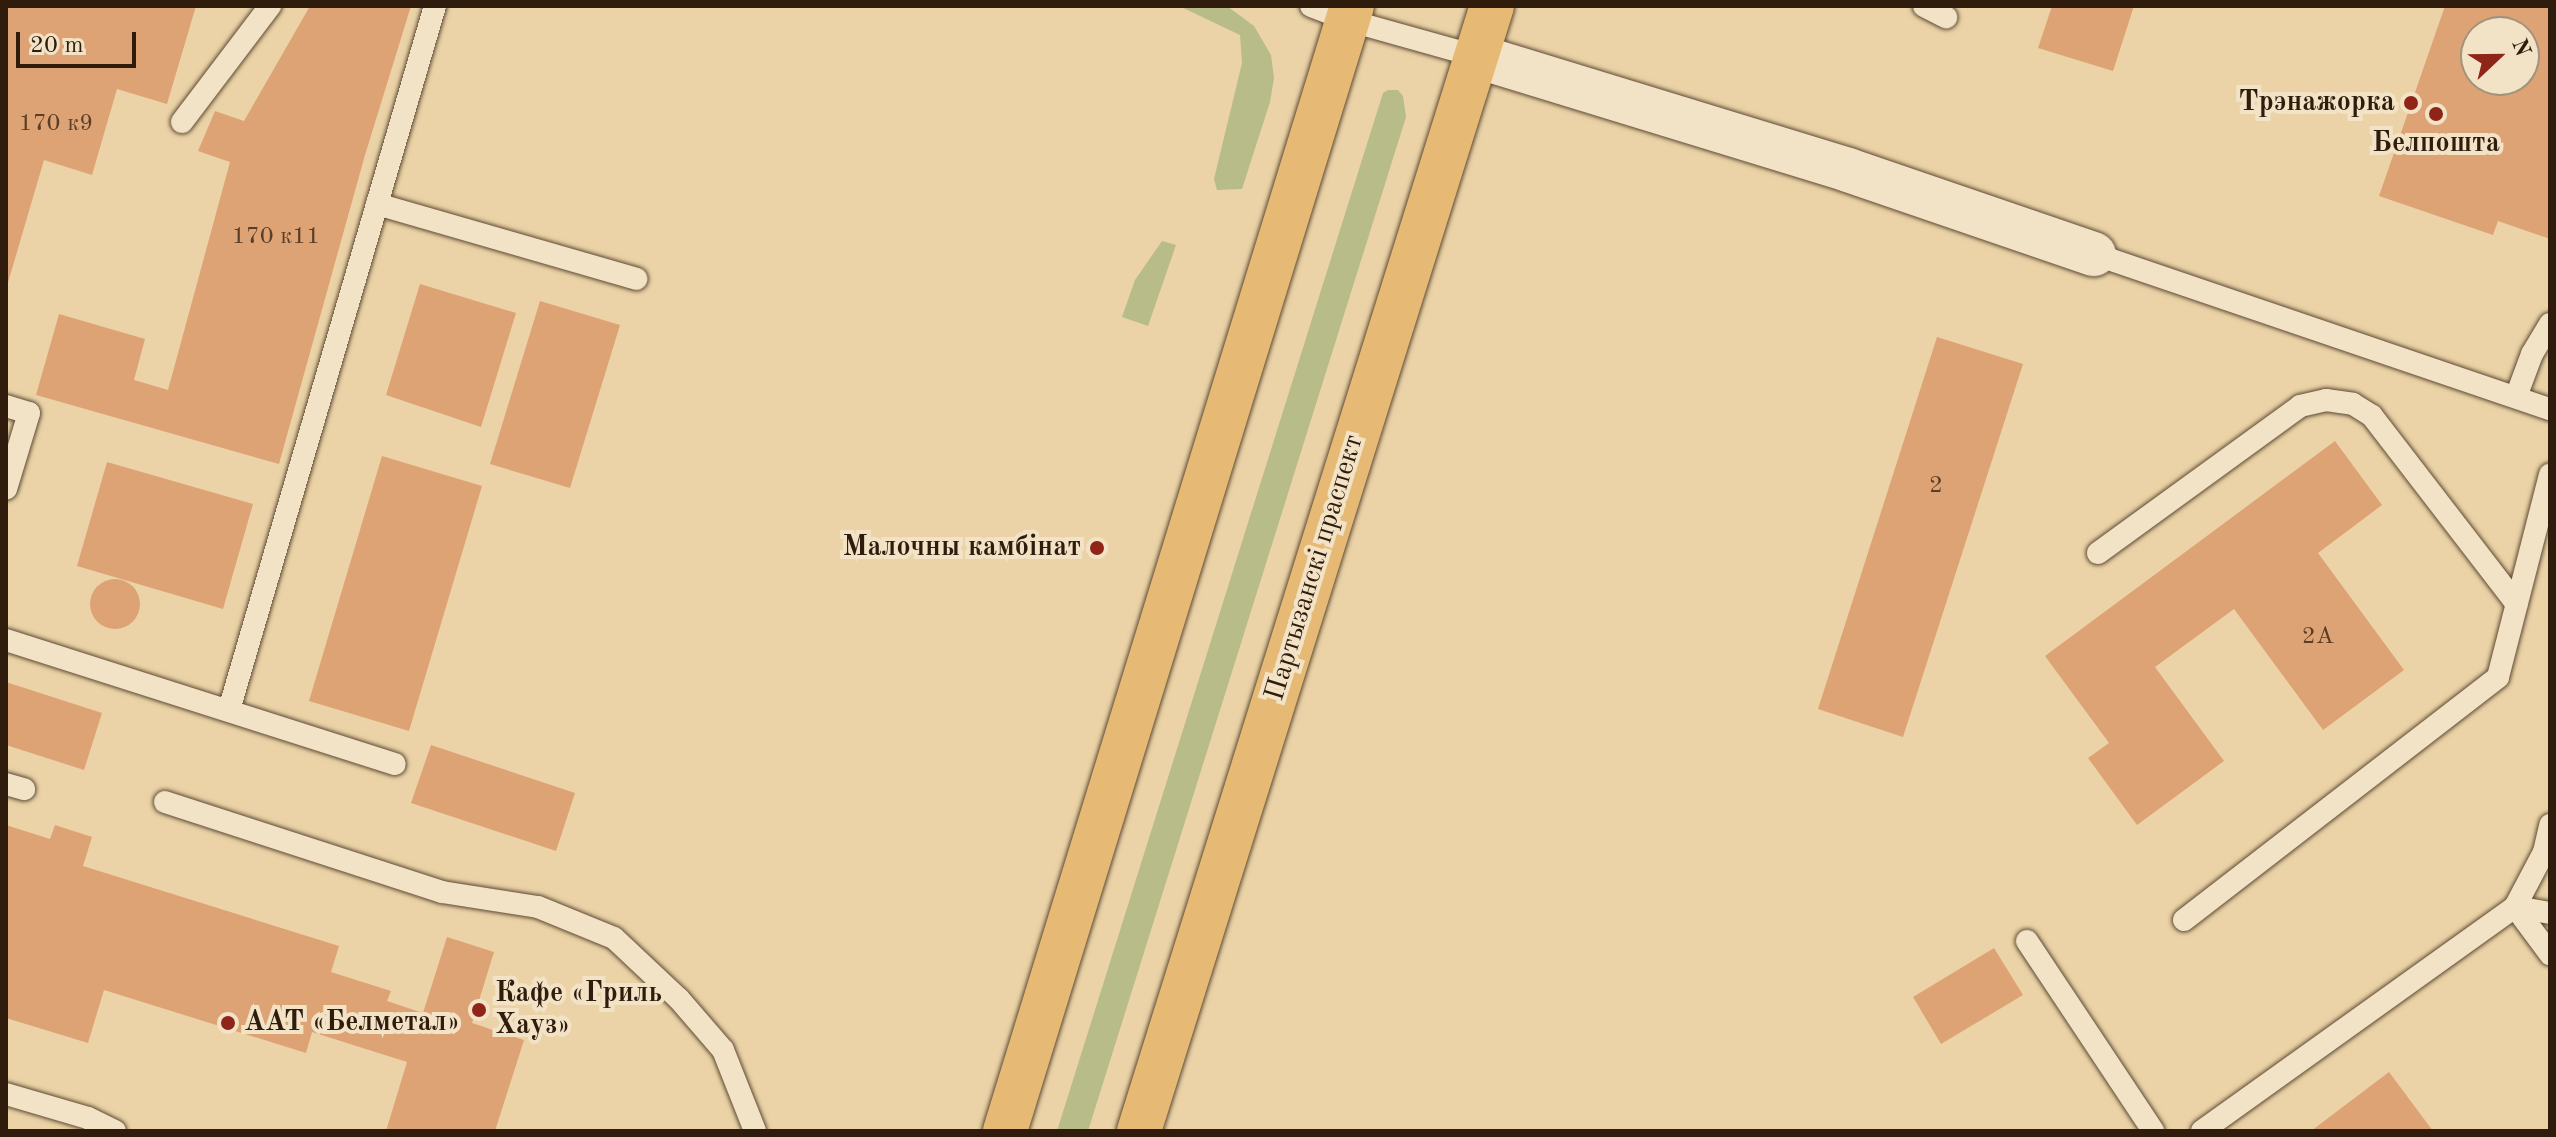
<!DOCTYPE html>
<meta charset="utf-8">
<style>
body{margin:0}
#map{position:relative;width:2556px;height:1137px;overflow:hidden;background:#ebd3a7;font-family:"Old Standard TT",serif}
div>[style]{position:absolute}
.green>*{inset:0;background:#b7bc88}
.building>*{inset:0;background:#dda375}
.round{border-radius:50%}
.roads{filter:drop-shadow(0 0 2px #5e4a34) drop-shadow(0 0 2px #5e4a34)}
.service>*{height:22px;margin:-11px;padding:0 11px;transform-origin:11px;border-radius:11px;background:#f2e2c6}
.minor>*{height:44px;margin:-22px;padding:0 22px;transform-origin:22px;border-radius:22px;background:#f2e2c6}
.trunk>*{height:44px;margin:-22px;padding:0 22px;transform-origin:22px;border-radius:22px;background:#e6ba74}
.dots>*{width:22px;height:22px;translate:-50% -50%;box-sizing:border-box;border:4px solid #f2e2c6;border-radius:50%}
span{translate:-50% -50%;white-space:nowrap;text-align:center;line-height:1.15;-webkit-text-stroke:8px #f2e2c6;paint-order:stroke}
.number-label{font-size:24px;color:#5a3e27}
.number-label span{-webkit-text-stroke-width:0}
.poi-label{font-size:28px;color:#2f1c0d;font-weight:700}
.right{translate:-100% -50%;text-align:right}
.left{translate:0 -50%;text-align:left}
.street-label{font-size:28px;color:#2f1c0d}
.frame{position:absolute;inset:0;border:8px solid #2f1c0d;pointer-events:none}
.north{position:absolute;left:2460px;top:16px;width:80px;height:80px;box-sizing:border-box;background:#f2e2c6;border:2px solid #a4937c;border-radius:50%;rotate:68deg;font-size:22px;font-weight:700;line-height:32px;text-align:center;color:#2f1c0d}
.north::after{content:'';display:block;margin:auto;width:28px;height:36px;background:#8f2418;clip-path:polygon(50% 0,100% 100%,50% 72%,0 100%)}
.scale{position:absolute;left:16px;top:32px;width:120px;height:36px;box-sizing:border-box;border:4px solid #2f1c0d;border-top:0;padding-left:10px;font-size:24px;line-height:28px;white-space:nowrap;color:#2f1c0d;-webkit-text-stroke:6px #f2e2c6;paint-order:stroke}
</style>
<div id="map">
<div class="green">
<i style="clip-path:polygon(1179px 6px,1227px 6px,1254px 26px,1271px 55px,1274px 78px,1270px 102px,1242px 189px,1217px 190px,1214px 179px,1242px 63px,1240px 35px)"></i>
<i style="clip-path:polygon(1388px 90px,1398px 90px,1403px 96px,1406px 117px,1088px 1131px,1057px 1131px,1383px 93px)"></i>
<i style="clip-path:polygon(1162px 241px,1176px 245px,1148px 326px,1122px 317px,1135px 280px)"></i>
</div>
<div class="building">
<i style="clip-path:polygon(6px 6px,196px 6px,167px 104px,117px 89px,92px 175px,44px 160px,7px 286px)"></i>
<i style="clip-path:polygon(310px 6px,411px 6px,365px 155px,279px 464px,36px 395px,59px 314px,145px 339px,134px 380px,168px 390px,230px 162px,198px 151px,215px 111px,244px 121px)"></i>
<i style="clip-path:polygon(2052px 6px,2134px 6px,2113px 71px,2038px 48px)"></i>
<i style="clip-path:polygon(evenodd,2445px 6px,2550px 6px,2550px 239px,2498px 221px,2493px 235px,2379px 196px,2445px 6px,2476px 32px,2524px 32px,2524px 80px,2476px 80px,2476px 32px)"></i>
<i style="clip-path:polygon(420px 284px,516px 313px,481px 427px,386px 395px)"></i>
<i style="clip-path:polygon(540px 301px,620px 325px,570px 488px,490px 464px)"></i>
<i style="clip-path:polygon(1937px 337px,2023px 364px,1903px 737px,1818px 709px)"></i>
<i style="clip-path:polygon(2335px 441px,2382px 505px,2318px 553px,2404px 670px,2323px 730px,2234px 609px,2155px 667px,2224px 761px,2137px 825px,2088px 758px,2109px 743px,2045px 656px)"></i>
<i style="clip-path:polygon(382px 456px,482px 486px,409px 731px,309px 701px)"></i>
<i style="clip-path:polygon(107px 462px,253px 504px,223px 609px,77px 566px)"></i>
<i class="round" style="left:90px;top:579px;width:50px;height:50px"></i>
<i style="clip-path:polygon(6px 682px,102px 713px,84px 770px,6px 745px)"></i>
<i style="clip-path:polygon(431px 745px,575px 793px,556px 851px,411px 803px)"></i>
<i style="clip-path:polygon(6px 825px,50px 839px,55px 825px,92px 837px,83px 866px,339px 946px,331px 972px,391px 991px,387px 1001px,423px 1013px,447px 937px,494px 952px,472px 1023px,524px 1040px,495px 1131px,386px 1131px,407px 1062px,312px 1032px,306px 1053px,104px 990px,88px 1043px,6px 1018px)"></i>
<i style="clip-path:polygon(1994px 948px,2023px 995px,1941px 1044px,1913px 997px)"></i>
<i style="clip-path:polygon(2389px 1072px,2433px 1131px,2311px 1131px)"></i>
</div>
<div class="roads">
<div class="service">
<i style="left:1311px;top:6px;width:39px;rotate:21deg"></i>
<i style="left:1347px;top:20px;width:134px;rotate:15.6deg"></i>
<i style="left:1924px;top:6px;width:25px;rotate:27deg"></i>
<i style="left:182px;top:122px;width:146px;rotate:-52.8deg"></i>
<i style="left:377px;top:204px;width:270px;rotate:16.1deg"></i>
<i style="left:2094px;top:254px;width:482px;rotate:18.8deg"></i>
<i style="left:2516px;top:397px;width:46px;rotate:-69.6deg"></i>
<i style="left:2532px;top:354px;width:35px;rotate:-59deg"></i>
<i style="left:6px;top:406px;width:24px;rotate:17deg"></i>
<i style="left:29px;top:413px;width:79px;rotate:106.8deg"></i>
<i style="left:2098px;top:553px;width:250px;rotate:-36deg"></i>
<i style="left:2300px;top:406px;width:27px;rotate:-13deg"></i>
<i style="left:2326px;top:400px;width:27px;rotate:8deg"></i>
<i style="left:2353px;top:404px;width:22px;rotate:32deg"></i>
<i style="left:2372px;top:416px;width:237px;rotate:52.4deg"></i>
<i style="left:6px;top:640px;width:408px;rotate:17.7deg"></i>
<i style="left:229px;top:710px;width:734px;rotate:-73.69deg"></i>
<i style="left:6px;top:784px;width:19px;rotate:16deg"></i>
<i style="left:165px;top:802px;width:291px;rotate:18deg"></i>
<i style="left:442px;top:892px;width:97px;rotate:8.9deg"></i>
<i style="left:538px;top:907px;width:82px;rotate:22.2deg"></i>
<i style="left:614px;top:938px;width:89px;rotate:43.2deg"></i>
<i style="left:679px;top:999px;width:67px;rotate:49.2deg"></i>
<i style="left:723px;top:1050px;width:87px;rotate:68.4deg"></i>
<i style="left:2550px;top:913px;width:36px;rotate:-170deg"></i>
<i style="left:2515px;top:907px;width:59px;rotate:53.3deg"></i>
<i style="left:2184px;top:920px;width:397px;rotate:-37.7deg"></i>
<i style="left:2498px;top:677px;width:209px;rotate:-75.6deg"></i>
<i style="left:2027px;top:941px;width:228px;rotate:56.4deg"></i>
<i style="left:6px;top:1094px;width:85px;rotate:16.3deg"></i>
<i style="left:88px;top:1118px;width:30px;rotate:26deg"></i>
<i style="left:2202px;top:1131px;width:385px;rotate:-35.6deg"></i>
<i style="left:2515px;top:907px;width:62px;rotate:-62.2deg"></i>
<i style="left:2544px;top:852px;width:28px;rotate:-77deg"></i>
</div>
<div class="minor">
<i style="left:1476px;top:56px;width:389px;rotate:17deg"></i>
<i style="left:1848px;top:170px;width:260px;rotate:18.9deg"></i>
</div>
<div class="trunk">
<i style="left:1005px;top:1131px;width:1177px;rotate:-72.86deg"></i>
<i style="left:1139px;top:1131px;width:1179px;rotate:-72.58deg"></i>
</div>
</div>
<div class="dots">
<i style="left:2411px;top:103px;background:#8f2418"></i>
<i style="left:2436px;top:114px;background:#8f2418"></i>
<i style="left:1097px;top:548px;background:#8f2418"></i>
<i style="left:479px;top:1010px;background:#8f2418"></i>
<i style="left:228px;top:1023px;background:#8f2418"></i>
</div>
<div class="number-label">
<span style="left:56px;top:125px">170 к9</span>
<span style="left:276px;top:238px">170 к11</span>
<span style="left:1936px;top:487px">2</span>
<span style="left:2318px;top:638px">2А</span>
</div>
<div class="poi-label">
<span class="right" style="left:2395px;top:103px">Трэнажорка</span>
<span style="left:2436px;top:144px">Белпошта</span>
<span class="right" style="left:1081px;top:548px">Малочны камбінат</span>
<span class="left" style="left:495px;top:1010px">Кафе «Гриль<br>Хауз»</span>
<span class="left" style="left:244px;top:1023px">ААТ «Белметал»</span>
</div>
<div class="street-label">
<span style="left:1315px;top:568px;rotate:-73deg">Партызанскі праспект</span>
</div>
<div class="frame"></div>
<div class="north">N</div>
<div class="scale">20 m</div>
</div>
